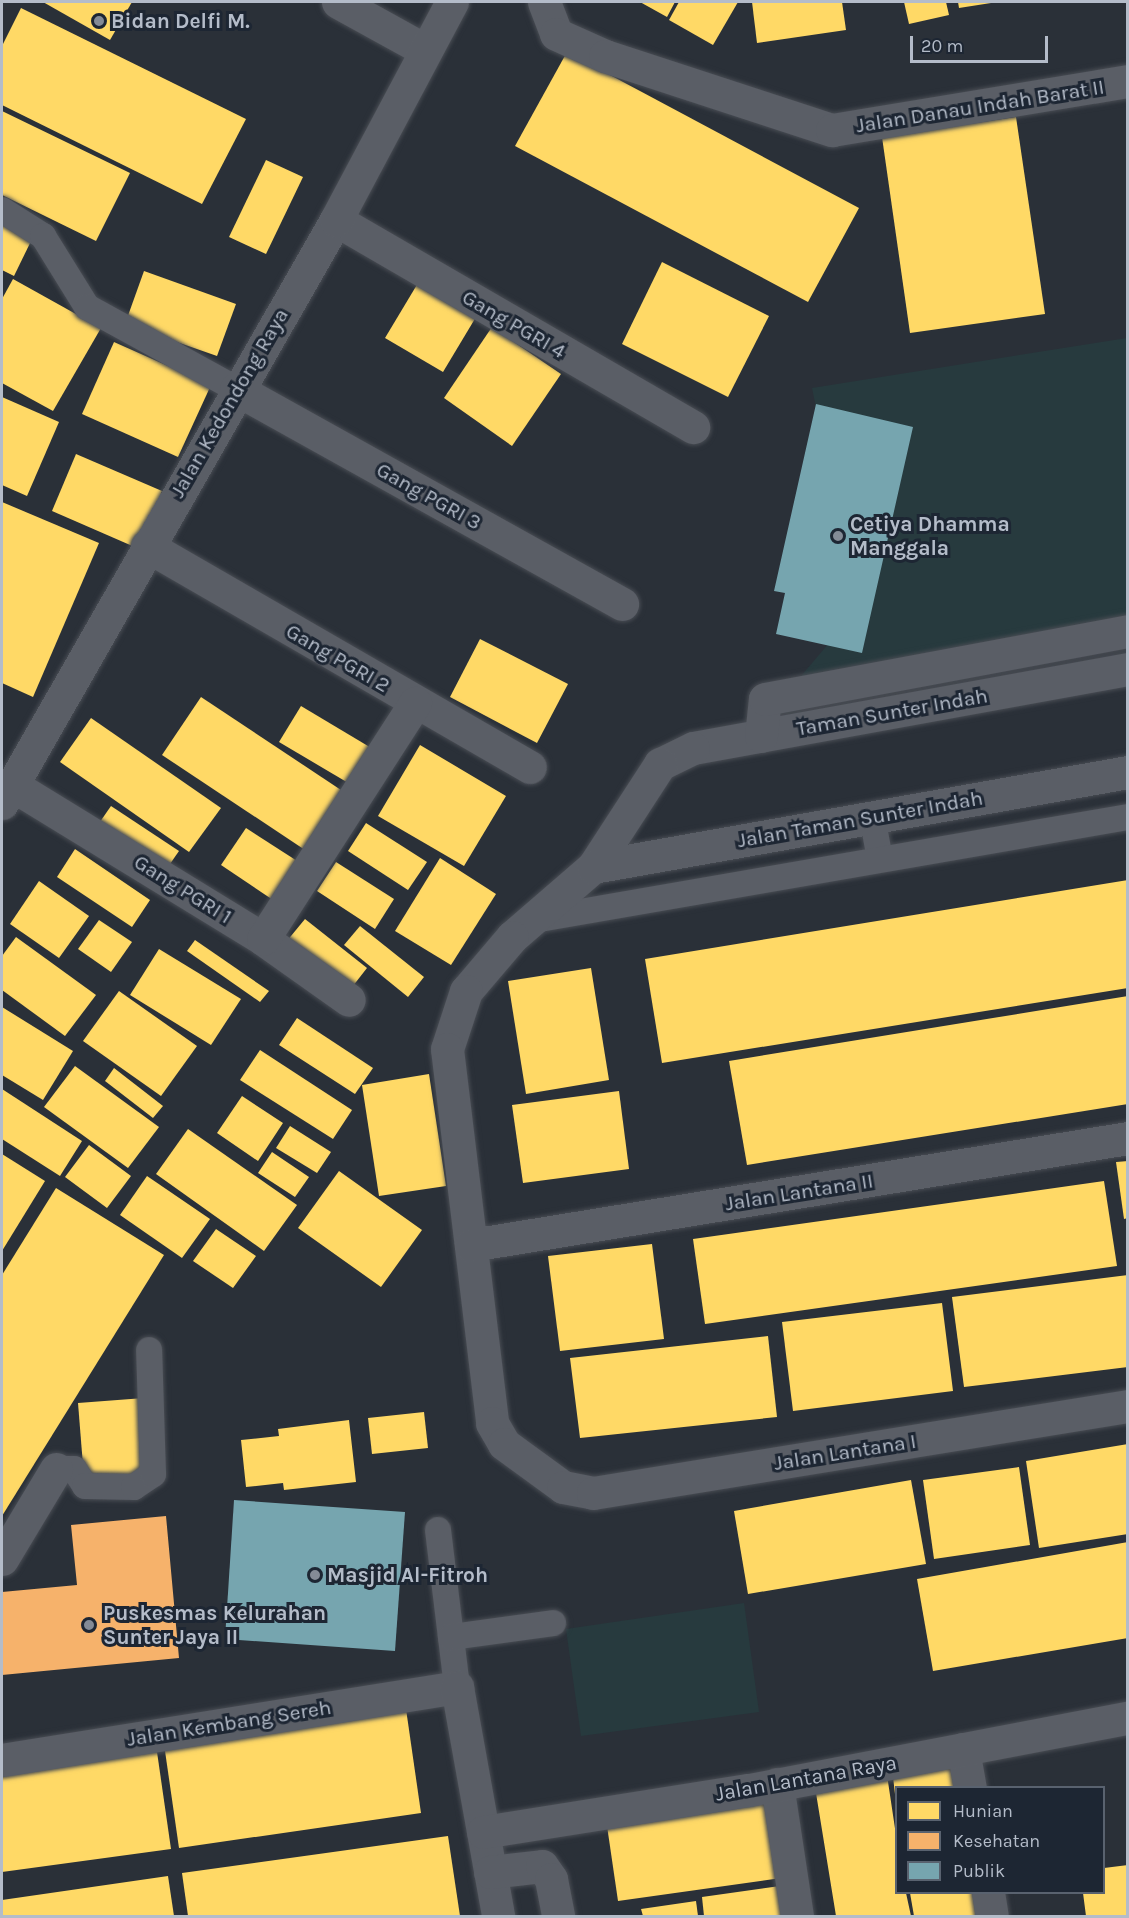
<!DOCTYPE html>
<style>
body{margin:0}
#map{position:relative;width:1129px;height:1918px;overflow:hidden;background:#2a3038;font-family:Karla,sans-serif}
div>[style]{position:absolute}
.green>*{inset:0;background:#273a3e}
.homes>*{inset:0;background:#ffd966}
.health>*{inset:0;background:#f6b26b}
.public>*{inset:0;background:#76a5af}
.roads{filter:drop-shadow(0 0 2px #484c53) drop-shadow(0 0 2px #484c53)}
.service>*{height:26px;margin:-13px;padding:0 13px;transform-origin:13px;border-radius:13px;background:#5a5e66}
.minor>*{height:33px;margin:-16.5px;padding:0 16.5px;transform-origin:16.5px;border-radius:16.5px;background:#5a5e66}
.tertiary>*{height:33px;margin:-16.5px;padding:0 16.5px;transform-origin:16.5px;border-radius:16.5px;background:#5a5e66}
.dots>*{width:16px;height:16px;translate:-50% -50%;box-sizing:border-box;border:3px solid #1d2633;border-radius:50%}
span{translate:-50% -50%;white-space:nowrap;text-align:center;line-height:1.15;-webkit-text-stroke:6px #1d2633;paint-order:stroke}
.poi-label{font-size:21px;color:#b4bcc9;font-weight:700}
.left{translate:0 -50%;text-align:left}
.street-label{font-size:21px;color:#b4bcc9}
.frame{position:absolute;inset:0;border:3px solid #b4bcc9;pointer-events:none}
.legend{position:absolute;left:895px;top:1786px;width:210px;height:108px;box-sizing:border-box;background:#1d2633;border:2px solid #59626f;margin:0;padding:8px 10px;list-style:none;font-size:18px;color:#b4bcc9}
.legend li{display:flex;align-items:center;gap:12px;height:30px}
.legend b{width:30px;border:2px solid #59626f}
.scale{position:absolute;left:910px;top:36px;width:138px;height:27px;box-sizing:border-box;border:3px solid #b4bcc9;border-top:0;padding-left:8px;font-size:18px;line-height:21px;white-space:nowrap;color:#b4bcc9;-webkit-text-stroke:4px #1d2633;paint-order:stroke}
</style>
<div id="map">
<div class="green">
<i style="clip-path:polygon(1127px 338px,1127px 618px,790px 689px,858px 609px,812px 388px)"></i>
<i style="clip-path:polygon(744px 1603px,759px 1712px,581px 1736px,566px 1629px)"></i>
</div>
<div class="homes">
<i style="clip-path:polygon(43px 2px,132px 2px,110px 40px)"></i>
<i style="clip-path:polygon(640px 2px,675px 2px,667px 17px)"></i>
<i style="clip-path:polygon(679px 2px,738px 2px,713px 45px,669px 20px)"></i>
<i style="clip-path:polygon(752px 2px,842px 2px,846px 30px,757px 43px)"></i>
<i style="clip-path:polygon(904px 2px,946px 2px,949px 15px,909px 24px)"></i>
<i style="clip-path:polygon(958px 2px,991px 2px,991px 3px,959px 8px)"></i>
<i style="clip-path:polygon(21px 8px,246px 119px,202px 204px,2px 105px,2px 46px)"></i>
<i style="clip-path:polygon(567px 52px,859px 208px,808px 302px,515px 146px)"></i>
<i style="clip-path:polygon(2px 111px,130px 173px,96px 241px,2px 195px)"></i>
<i style="clip-path:polygon(1016px 117px,1045px 314px,910px 333px,882px 137px)"></i>
<i style="clip-path:polygon(266px 160px,303px 177px,266px 254px,229px 237px)"></i>
<i style="clip-path:polygon(2px 222px,33px 237px,14px 276px,2px 270px)"></i>
<i style="clip-path:polygon(662px 262px,769px 316px,728px 397px,622px 344px)"></i>
<i style="clip-path:polygon(144px 271px,236px 304px,217px 356px,125px 324px)"></i>
<i style="clip-path:polygon(13px 279px,101px 328px,53px 411px,2px 383px,2px 299px)"></i>
<i style="clip-path:polygon(418px 283px,476px 317px,443px 372px,385px 338px)"></i>
<i style="clip-path:polygon(492px 327px,561px 374px,512px 446px,444px 398px)"></i>
<i style="clip-path:polygon(114px 342px,211px 385px,178px 457px,82px 414px)"></i>
<i style="clip-path:polygon(2px 397px,59px 422px,27px 496px,2px 485px)"></i>
<i style="clip-path:polygon(76px 454px,162px 491px,137px 548px,52px 511px)"></i>
<i style="clip-path:polygon(2px 502px,99px 543px,33px 697px,2px 683px)"></i>
<i style="clip-path:polygon(480px 639px,568px 684px,537px 743px,450px 697px)"></i>
<i style="clip-path:polygon(201px 697px,347px 794px,308px 852px,162px 755px)"></i>
<i style="clip-path:polygon(301px 706px,373px 749px,350px 784px,279px 742px)"></i>
<i style="clip-path:polygon(91px 718px,221px 808px,189px 852px,60px 762px)"></i>
<i style="clip-path:polygon(420px 745px,506px 796px,464px 866px,378px 816px)"></i>
<i style="clip-path:polygon(111px 806px,179px 851px,163px 874px,95px 829px)"></i>
<i style="clip-path:polygon(366px 823px,427px 862px,408px 890px,348px 851px)"></i>
<i style="clip-path:polygon(246px 828px,308px 868px,282px 906px,221px 865px)"></i>
<i style="clip-path:polygon(75px 849px,150px 900px,132px 927px,57px 877px)"></i>
<i style="clip-path:polygon(440px 858px,496px 894px,451px 965px,395px 931px)"></i>
<i style="clip-path:polygon(336px 862px,394px 899px,375px 929px,317px 891px)"></i>
<i style="clip-path:polygon(1128px 880px,1128px 988px,662px 1063px,645px 959px)"></i>
<i style="clip-path:polygon(39px 881px,89px 916px,59px 958px,10px 924px)"></i>
<i style="clip-path:polygon(305px 919px,367px 968px,349px 991px,286px 942px)"></i>
<i style="clip-path:polygon(99px 920px,132px 942px,111px 972px,78px 949px)"></i>
<i style="clip-path:polygon(360px 926px,424px 977px,408px 997px,344px 945px)"></i>
<i style="clip-path:polygon(16px 937px,96px 995px,65px 1036px,2px 990px,2px 956px)"></i>
<i style="clip-path:polygon(195px 940px,269px 991px,260px 1002px,187px 951px)"></i>
<i style="clip-path:polygon(159px 949px,241px 999px,211px 1045px,130px 995px)"></i>
<i style="clip-path:polygon(591px 968px,609px 1080px,526px 1094px,508px 981px)"></i>
<i style="clip-path:polygon(119px 991px,197px 1046px,161px 1096px,83px 1041px)"></i>
<i style="clip-path:polygon(1128px 996px,1128px 1104px,747px 1165px,729px 1061px)"></i>
<i style="clip-path:polygon(2px 1007px,73px 1051px,43px 1100px,2px 1075px)"></i>
<i style="clip-path:polygon(297px 1018px,373px 1068px,355px 1094px,279px 1045px)"></i>
<i style="clip-path:polygon(260px 1050px,352px 1110px,333px 1139px,240px 1080px)"></i>
<i style="clip-path:polygon(75px 1066px,159px 1127px,128px 1168px,44px 1107px)"></i>
<i style="clip-path:polygon(114px 1068px,163px 1106px,153px 1118px,105px 1081px)"></i>
<i style="clip-path:polygon(429px 1074px,446px 1186px,379px 1196px,362px 1085px)"></i>
<i style="clip-path:polygon(2px 1089px,82px 1141px,60px 1176px,2px 1139px)"></i>
<i style="clip-path:polygon(619px 1091px,629px 1169px,523px 1183px,512px 1105px)"></i>
<i style="clip-path:polygon(242px 1096px,283px 1123px,258px 1161px,217px 1133px)"></i>
<i style="clip-path:polygon(290px 1126px,331px 1152px,317px 1173px,276px 1148px)"></i>
<i style="clip-path:polygon(188px 1129px,297px 1205px,264px 1251px,156px 1174px)"></i>
<i style="clip-path:polygon(89px 1145px,131px 1176px,107px 1208px,65px 1177px)"></i>
<i style="clip-path:polygon(272px 1152px,309px 1177px,295px 1197px,258px 1173px)"></i>
<i style="clip-path:polygon(2px 1154px,45px 1181px,2px 1251px)"></i>
<i style="clip-path:polygon(1128px 1161px,1128px 1218px,1124px 1219px,1116px 1162px)"></i>
<i style="clip-path:polygon(339px 1171px,422px 1230px,381px 1287px,298px 1228px)"></i>
<i style="clip-path:polygon(147px 1176px,210px 1219px,182px 1258px,120px 1215px)"></i>
<i style="clip-path:polygon(1104px 1181px,1117px 1266px,705px 1324px,693px 1239px)"></i>
<i style="clip-path:polygon(56px 1188px,164px 1255px,2px 1516px,2px 1275px)"></i>
<i style="clip-path:polygon(216px 1229px,256px 1256px,233px 1288px,193px 1261px)"></i>
<i style="clip-path:polygon(652px 1244px,664px 1339px,560px 1351px,548px 1256px)"></i>
<i style="clip-path:polygon(1128px 1275px,1128px 1367px,964px 1387px,952px 1297px)"></i>
<i style="clip-path:polygon(942px 1303px,953px 1391px,793px 1411px,782px 1322px)"></i>
<i style="clip-path:polygon(768px 1336px,777px 1417px,580px 1438px,570px 1358px)"></i>
<i style="clip-path:polygon(144px 1398px,150px 1473px,84px 1478px,78px 1403px)"></i>
<i style="clip-path:polygon(424px 1412px,428px 1448px,372px 1454px,368px 1418px)"></i>
<i style="clip-path:polygon(349px 1420px,356px 1482px,284px 1490px,283px 1483px,246px 1487px,241px 1440px,279px 1436px,278px 1429px)"></i>
<i style="clip-path:polygon(1128px 1444px,1128px 1534px,1039px 1548px,1026px 1461px)"></i>
<i style="clip-path:polygon(1019px 1467px,1030px 1545px,934px 1559px,923px 1480px)"></i>
<i style="clip-path:polygon(911px 1480px,926px 1564px,748px 1594px,734px 1511px)"></i>
<i style="clip-path:polygon(1128px 1542px,1128px 1638px,933px 1671px,917px 1579px)"></i>
<i style="clip-path:polygon(406px 1709px,421px 1813px,179px 1848px,164px 1744px)"></i>
<i style="clip-path:polygon(156px 1745px,171px 1849px,2px 1872px,2px 1766px)"></i>
<i style="clip-path:polygon(959px 1767px,962px 1788px,896px 1788px,895px 1794px,893px 1777px)"></i>
<i style="clip-path:polygon(887px 1775px,896px 1835px,897px 1892px,906px 1893px,911px 1916px,836px 1916px,815px 1787px)"></i>
<i style="clip-path:polygon(777px 1795px,788px 1877px,618px 1901px,606px 1819px)"></i>
<i style="clip-path:polygon(448px 1836px,460px 1916px,188px 1916px,182px 1873px)"></i>
<i style="clip-path:polygon(1128px 1865px,1128px 1916px,1086px 1916px,1083px 1893px,1104px 1893px,1104px 1868px)"></i>
<i style="clip-path:polygon(168px 1876px,174px 1916px,2px 1916px,2px 1900px)"></i>
<i style="clip-path:polygon(780px 1886px,784px 1916px,704px 1916px,702px 1897px)"></i>
<i style="clip-path:polygon(910px 1893px,978px 1893px,982px 1916px,914px 1916px)"></i>
<i style="clip-path:polygon(696px 1901px,698px 1916px,643px 1916px,641px 1909px)"></i>
</div>
<div class="health">
<i style="clip-path:polygon(166px 1516px,179px 1658px,2px 1675px,2px 1592px,77px 1585px,71px 1525px)"></i>
</div>
<div class="public">
<i style="clip-path:polygon(816px 404px,913px 427px,862px 653px,776px 634px,785px 593px,774px 591px)"></i>
<i style="clip-path:polygon(234px 1500px,405px 1512px,395px 1651px,225px 1639px)"></i>
</div>
<div class="roads">
<div class="service">
<i style="left:2px;top:210px;width:49px;rotate:32.4deg"></i>
<i style="left:43px;top:236px;width:84px;rotate:58.2deg"></i>
<i style="left:87px;top:307px;width:170px;rotate:28.8deg"></i>
<i style="left:872px;top:816px;width:44px;rotate:79.5deg"></i>
<i style="left:534px;top:920px;width:603px;rotate:-9.84deg"></i>
<i style="left:56px;top:1469px;width:18px"></i>
<i style="left:74px;top:1469px;width:20px;rotate:57deg"></i>
<i style="left:85px;top:1486px;width:49px;rotate:1.2deg"></i>
<i style="left:134px;top:1487px;width:23px;rotate:-34deg"></i>
<i style="left:153px;top:1474px;width:124px;rotate:-91.8deg"></i>
<i style="left:438px;top:1530px;width:158px;rotate:83.1deg"></i>
<i style="left:451px;top:1637px;width:103px;rotate:-7.8deg"></i>
</div>
<div class="minor">
<i style="left:338px;top:2px;width:99px;rotate:28.9deg"></i>
<i style="left:544px;top:2px;width:34px;rotate:69deg"></i>
<i style="left:556px;top:34px;width:54px;rotate:24.2deg"></i>
<i style="left:605px;top:56px;width:239px;rotate:18.1deg"></i>
<i style="left:832px;top:130px;width:300px;rotate:-9.4deg"></i>
<i style="left:336px;top:220px;width:413px;rotate:30.1deg"></i>
<i style="left:236px;top:389px;width:442px;rotate:29.1deg"></i>
<i style="left:147px;top:546px;width:442px;rotate:30deg"></i>
<i style="left:1128px;top:669px;width:442px;rotate:169.7deg"></i>
<i style="left:693px;top:748px;width:37px;rotate:154deg"></i>
<i style="left:660px;top:764px;width:123px;rotate:123deg"></i>
<i style="left:593px;top:867px;width:107px;rotate:139.2deg"></i>
<i style="left:512px;top:937px;width:71px;rotate:130.4deg"></i>
<i style="left:466px;top:991px;width:61px;rotate:108.1deg"></i>
<i style="left:447px;top:1049px;width:377px;rotate:83.1deg"></i>
<i style="left:492px;top:1423px;width:24px;rotate:60deg"></i>
<i style="left:504px;top:1444px;width:73px;rotate:36.1deg"></i>
<i style="left:563px;top:1487px;width:31px;rotate:11deg"></i>
<i style="left:593px;top:1493px;width:542px;rotate:-9.24deg"></i>
<i style="left:761px;top:736px;width:37px;rotate:-84deg"></i>
<i style="left:765px;top:699px;width:369px;rotate:-10.6deg"></i>
<i style="left:12px;top:785px;width:294px;rotate:31.5deg"></i>
<i style="left:263px;top:939px;width:105px;rotate:35.3deg"></i>
<i style="left:593px;top:867px;width:543px;rotate:-10.07deg"></i>
<i style="left:263px;top:939px;width:281px;rotate:-57.2deg"></i>
<i style="left:471px;top:1245px;width:666px;rotate:-9.25deg"></i>
<i style="left:2px;top:1559px;width:105px;rotate:-59deg"></i>
<i style="left:963px;top:1749px;width:40px;rotate:80deg"></i>
<i style="left:2px;top:1760px;width:461px;rotate:-9.1deg"></i>
<i style="left:457px;top:1687px;width:233px;rotate:79.8deg"></i>
<i style="left:777px;top:1784px;width:134px;rotate:81.4deg"></i>
<i style="left:483px;top:1832px;width:269px;rotate:-9deg"></i>
<i style="left:749px;top:1790px;width:386px;rotate:-10.8deg"></i>
<i style="left:490px;top:1872px;width:52px;rotate:-6.6deg"></i>
<i style="left:542px;top:1866px;width:16px;rotate:55deg"></i>
<i style="left:551px;top:1879px;width:38px;rotate:79deg"></i>
<i style="left:988px;top:1892px;width:24px;rotate:81deg"></i>
</div>
<div class="tertiary">
<i style="left:2px;top:803px;width:672px;rotate:-60.19deg"></i>
<i style="left:336px;top:220px;width:247px;rotate:-62deg"></i>
</div>
</div>
<div class="dots">
<i style="left:99px;top:21px;background:#848b96"></i>
<i style="left:838px;top:536px;background:#848b96"></i>
<i style="left:315px;top:1575px;background:#848b96"></i>
<i style="left:89px;top:1625px;background:#848b96"></i>
</div>
<div class="poi-label">
<span class="left" style="left:111px;top:21px">Bidan Delfi M.</span>
<span class="left" style="left:850px;top:536px">Cetiya Dhamma<br>Manggala</span>
<span class="left" style="left:327px;top:1575px">Masjid Al-Fitroh</span>
<span class="left" style="left:103px;top:1625px">Puskesmas Kelurahan<br>Sunter Jaya II</span>
</div>
<div class="street-label">
<span style="left:980px;top:106px;rotate:-9deg">Jalan Danau Indah Barat II</span>
<span style="left:514px;top:324px;rotate:30deg">Gang PGRI 4</span>
<span style="left:229px;top:403px;rotate:-60deg">Jalan Kedondong Raya</span>
<span style="left:429px;top:496px;rotate:29deg">Gang PGRI 3</span>
<span style="left:338px;top:658px;rotate:30deg">Gang PGRI 2</span>
<span style="left:892px;top:712px;rotate:-10deg">Taman Sunter Indah</span>
<span style="left:860px;top:819px;rotate:-10deg">Jalan Taman Sunter Indah</span>
<span style="left:183px;top:889px;rotate:32deg">Gang PGRI 1</span>
<span style="left:799px;top:1192px;rotate:-9deg">Jalan Lantana II</span>
<span style="left:845px;top:1452px;rotate:-9deg">Jalan Lantana I</span>
<span style="left:229px;top:1723px;rotate:-9deg">Jalan Kembang Sereh</span>
<span style="left:806px;top:1778px;rotate:-10deg">Jalan Lantana Raya</span>
</div>
<div class="frame"></div>
<ul class="legend">
<li><b style="height:16px;background:#ffd966"></b>Hunian</li>
<li><b style="height:16px;background:#f6b26b"></b>Kesehatan</li>
<li><b style="height:16px;background:#76a5af"></b>Publik</li>
</ul>
<div class="scale">20 m</div>
</div>
